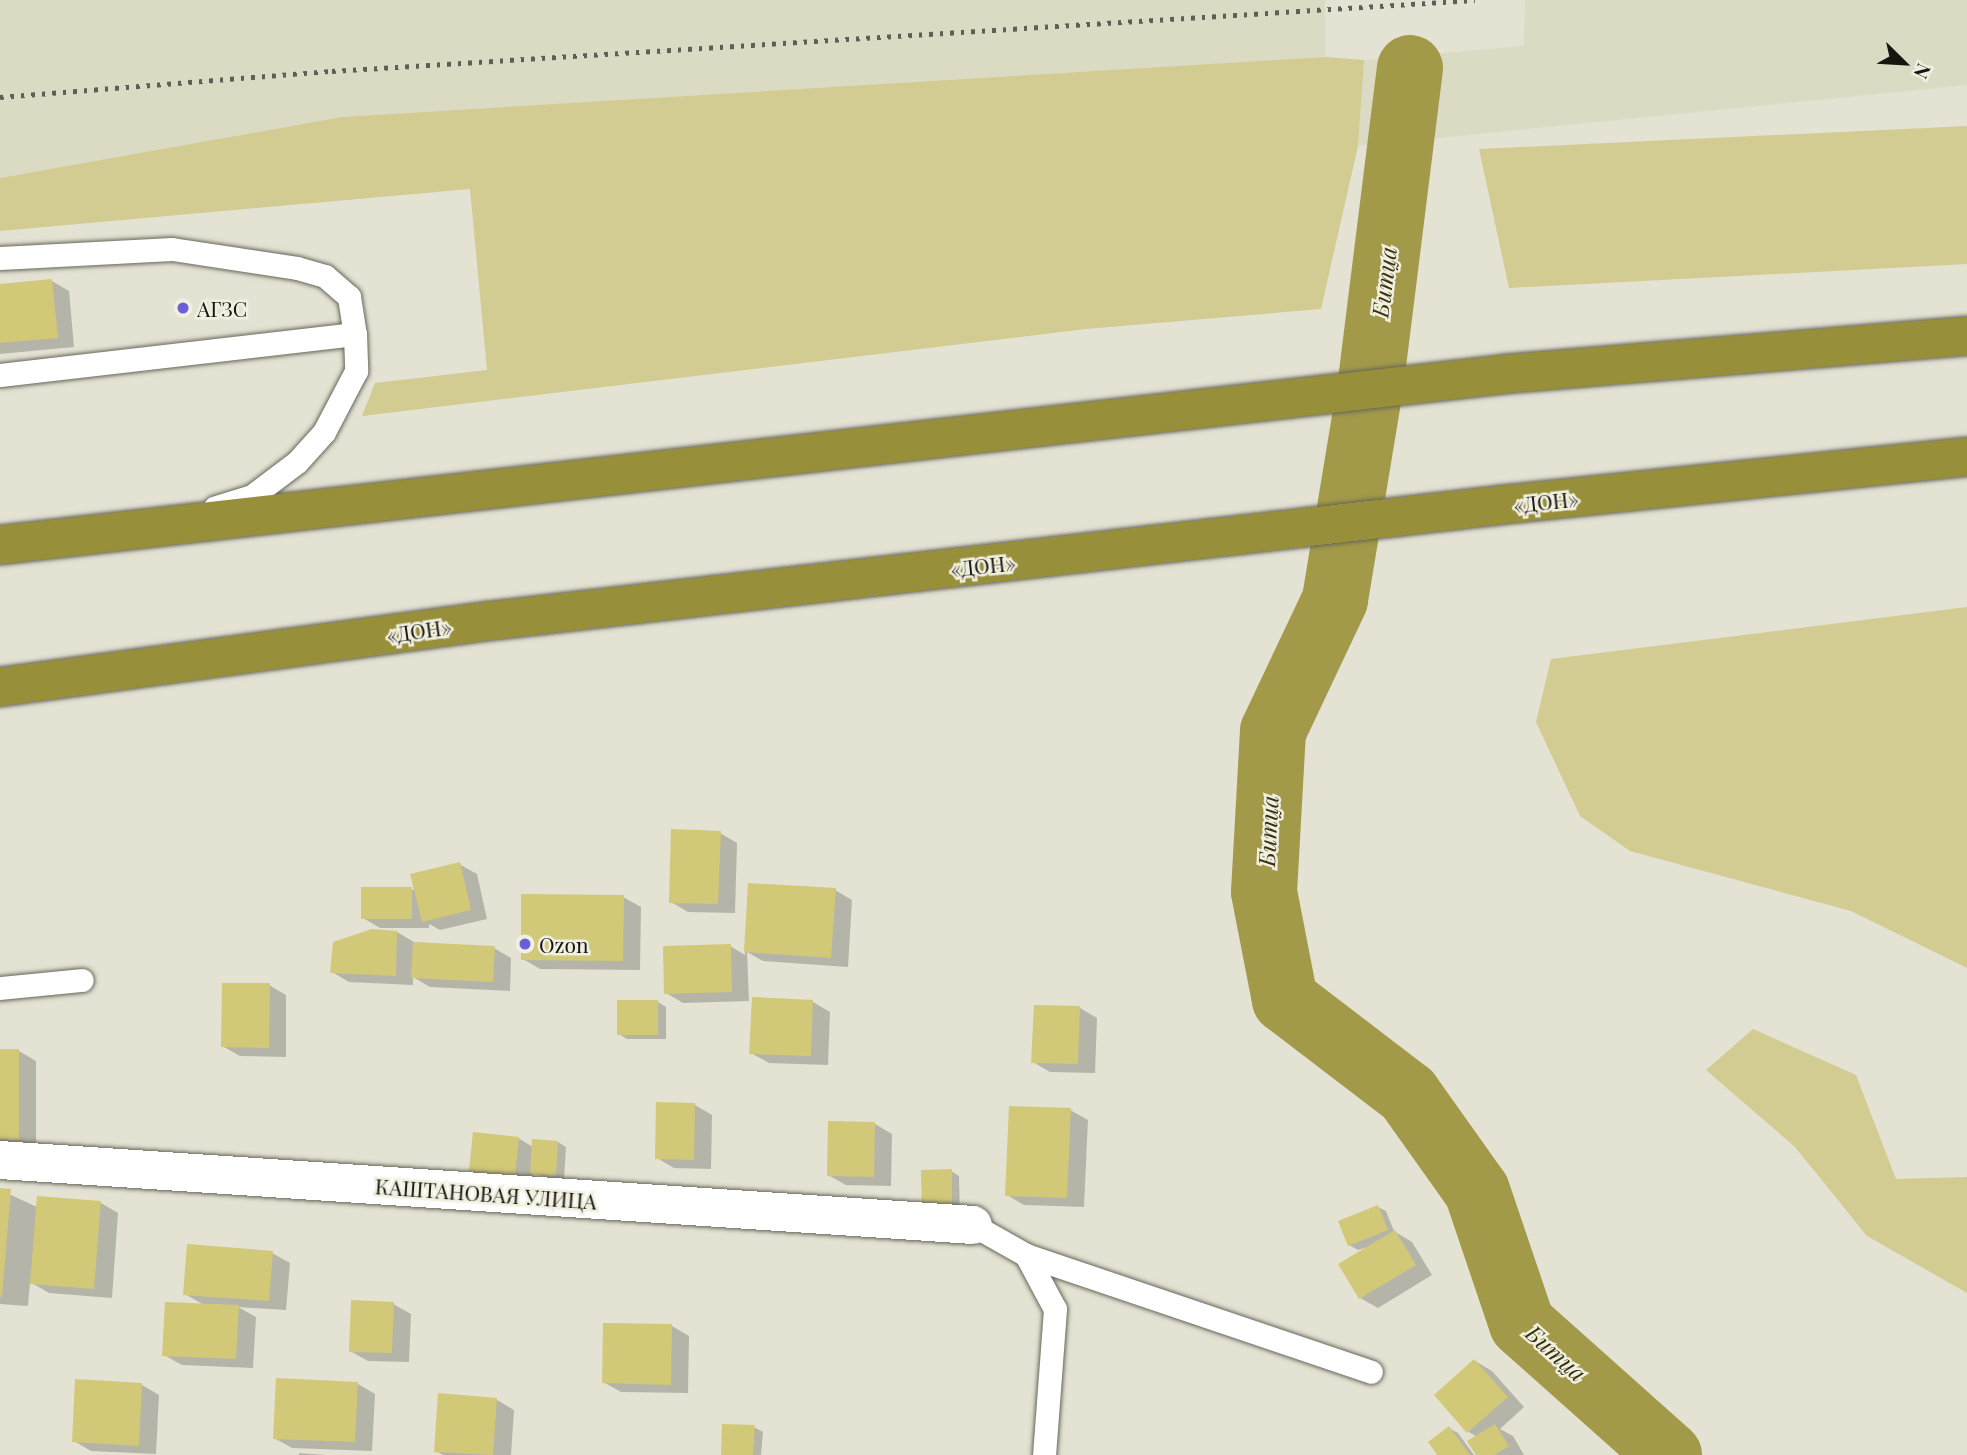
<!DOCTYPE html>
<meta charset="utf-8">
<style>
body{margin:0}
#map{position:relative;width:1967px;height:1455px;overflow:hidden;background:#e3e2d3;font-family:"Playfair Display",serif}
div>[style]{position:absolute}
.built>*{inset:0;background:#dbdac3}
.green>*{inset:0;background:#d2cc92}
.shadow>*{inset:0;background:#0003}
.river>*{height:66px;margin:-33px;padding:0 33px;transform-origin:33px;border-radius:33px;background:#a29949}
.building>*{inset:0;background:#d1c878}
.roads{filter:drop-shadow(0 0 2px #68675a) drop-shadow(0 0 2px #68675a)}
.service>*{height:23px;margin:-11.5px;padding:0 11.5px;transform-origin:11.5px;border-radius:11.5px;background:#fff}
.minor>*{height:38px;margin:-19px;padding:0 19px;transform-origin:19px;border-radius:19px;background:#fff}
.motorway>*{height:38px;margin:-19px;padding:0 19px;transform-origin:19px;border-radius:19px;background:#988f3a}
.rail>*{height:5px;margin-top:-2.5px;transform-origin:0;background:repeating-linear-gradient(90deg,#605f57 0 3.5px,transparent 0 10.5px)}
.dots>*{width:19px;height:19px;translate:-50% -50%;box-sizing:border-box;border:4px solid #f0efe0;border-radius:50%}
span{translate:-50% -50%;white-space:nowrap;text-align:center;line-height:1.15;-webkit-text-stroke:5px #f0efe0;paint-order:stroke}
.poi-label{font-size:21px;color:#161510}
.left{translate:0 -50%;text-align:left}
.street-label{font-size:21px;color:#161510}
.water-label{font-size:23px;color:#36320e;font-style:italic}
.north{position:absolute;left:1869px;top:28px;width:70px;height:70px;-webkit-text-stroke:5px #f0efe0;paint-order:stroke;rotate:114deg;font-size:19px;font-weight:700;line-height:28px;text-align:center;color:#161510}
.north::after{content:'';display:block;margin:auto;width:24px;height:32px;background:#161510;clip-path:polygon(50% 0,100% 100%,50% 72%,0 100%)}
</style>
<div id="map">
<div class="built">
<i style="clip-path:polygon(0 0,1325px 0,1325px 57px,342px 117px,0 178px)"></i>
<i style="clip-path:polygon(1525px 0,1967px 0,1967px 85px,1358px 146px,1364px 60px,1524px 46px)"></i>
</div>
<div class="green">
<i style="clip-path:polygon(1325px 57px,1364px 60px,1358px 146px,1321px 309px,1086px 329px,362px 416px,375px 383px,487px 370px,470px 189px,0 231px,0 178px,342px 117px)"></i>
<i style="clip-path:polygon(1967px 126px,1967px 264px,1509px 288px,1479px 149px)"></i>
<i style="clip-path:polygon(1967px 607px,1967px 968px,1851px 911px,1630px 851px,1580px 816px,1536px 722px,1551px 659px)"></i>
<i style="clip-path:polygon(1753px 1029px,1856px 1075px,1896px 1179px,1967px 1177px,1967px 1293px,1867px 1236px,1795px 1147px,1706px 1070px)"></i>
</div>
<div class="shadow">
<i style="clip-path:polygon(52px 281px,69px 291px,74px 347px,0 354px,0 286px)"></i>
<i style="clip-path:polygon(720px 833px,737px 843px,735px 913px,688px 912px,671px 902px)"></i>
<i style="clip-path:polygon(459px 864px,477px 874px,487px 919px,440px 930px,429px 924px,429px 928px,380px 928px,363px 918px)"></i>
<i style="clip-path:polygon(750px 885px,835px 890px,852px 900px,848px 967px,763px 961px,747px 952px,749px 1001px,683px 1003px,666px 993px,730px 946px,745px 955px)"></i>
<i style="clip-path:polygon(623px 897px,641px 907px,640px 970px,540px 969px,523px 959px)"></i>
<i style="clip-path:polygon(397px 932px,414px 942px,494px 948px,511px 958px,510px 991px,430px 987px,413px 977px,413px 985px,349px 982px,332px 972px)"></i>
<i style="clip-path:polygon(269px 985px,286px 995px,286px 1057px,240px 1056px,222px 1046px)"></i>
<i style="clip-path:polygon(658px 1002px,666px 1007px,666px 1039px,627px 1039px,619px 1034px)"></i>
<i style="clip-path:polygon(813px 1002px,830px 1012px,828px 1065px,769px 1063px,751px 1053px)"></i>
<i style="clip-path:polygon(1080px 1008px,1097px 1018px,1095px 1073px,1050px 1072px,1033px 1062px)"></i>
<i style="clip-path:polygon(0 1050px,19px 1051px,36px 1061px,36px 1149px,0 1149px)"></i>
<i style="clip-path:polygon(695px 1105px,712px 1115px,711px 1169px,674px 1168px,657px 1158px)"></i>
<i style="clip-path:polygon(1070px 1110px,1088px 1120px,1084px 1207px,1024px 1205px,1007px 1195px)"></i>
<i style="clip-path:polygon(875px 1124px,892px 1134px,891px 1186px,846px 1185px,828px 1175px)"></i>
<i style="clip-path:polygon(518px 1138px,533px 1147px,558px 1142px,566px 1147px,564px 1180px,533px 1174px,532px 1185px,488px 1180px,471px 1170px)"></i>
<i style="clip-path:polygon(951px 1171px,959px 1176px,960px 1218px,932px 1218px)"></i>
<i style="clip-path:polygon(0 1190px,37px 1207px,101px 1203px,118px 1213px,112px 1298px,49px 1293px,30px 1282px,28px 1306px,0 1304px)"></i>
<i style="clip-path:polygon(1378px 1207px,1386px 1211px,1394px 1231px,1412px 1242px,1432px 1275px,1378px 1308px,1360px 1298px,1371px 1246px,1358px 1250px,1349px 1245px)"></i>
<i style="clip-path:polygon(272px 1253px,290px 1263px,286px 1310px,238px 1307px,256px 1317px,253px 1368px,182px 1365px,164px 1355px,204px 1305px,185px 1294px)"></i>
<i style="clip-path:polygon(393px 1304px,411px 1314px,409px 1362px,368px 1361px,350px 1351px)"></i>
<i style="clip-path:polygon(672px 1326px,689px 1336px,688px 1393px,621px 1392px,603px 1382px)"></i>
<i style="clip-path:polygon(1475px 1361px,1492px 1371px,1524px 1407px,1500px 1429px,1513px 1436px,1524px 1455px,1478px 1455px,1477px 1437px,1469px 1432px)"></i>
<i style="clip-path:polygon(358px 1384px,375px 1394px,372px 1451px,292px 1448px,274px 1438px)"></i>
<i style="clip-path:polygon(142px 1385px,159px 1395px,156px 1454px,91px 1451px,74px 1441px)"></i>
<i style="clip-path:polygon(497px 1400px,514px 1410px,511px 1455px,443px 1455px,436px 1451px)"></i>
<i style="clip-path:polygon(754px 1427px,763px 1432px,761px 1455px,723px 1455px)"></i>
<i style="clip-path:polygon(1449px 1428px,1458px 1433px,1474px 1455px,1440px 1455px)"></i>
<i style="clip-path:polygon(299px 1453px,325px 1455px,299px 1455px)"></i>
</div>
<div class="river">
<i style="left:1410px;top:68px;width:322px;rotate:97.1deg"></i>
<i style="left:1370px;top:388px;width:215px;rotate:99.4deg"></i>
<i style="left:1335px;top:600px;width:145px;rotate:115.3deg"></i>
<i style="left:1273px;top:731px;width:161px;rotate:93.2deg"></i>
<i style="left:1264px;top:892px;width:110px;rotate:79deg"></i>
<i style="left:1285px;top:1000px;width:155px;rotate:37.4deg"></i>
<i style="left:1408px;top:1094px;width:119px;rotate:54.6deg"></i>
<i style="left:1477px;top:1191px;width:140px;rotate:71.3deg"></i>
<i style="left:1522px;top:1324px;width:197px;rotate:41.7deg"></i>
</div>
<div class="building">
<i style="clip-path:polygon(52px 279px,58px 338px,0 343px,0 284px)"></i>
<i style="clip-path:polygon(671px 829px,721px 831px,718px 904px,669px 903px)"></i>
<i style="clip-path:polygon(460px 862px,471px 910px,422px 922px,410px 874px)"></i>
<i style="clip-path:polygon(748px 883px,836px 888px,831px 958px,744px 952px)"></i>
<i style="clip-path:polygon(361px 887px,412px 887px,412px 919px,361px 919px)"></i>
<i style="clip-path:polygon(521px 894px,624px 895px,623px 961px,521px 960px)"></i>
<i style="clip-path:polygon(372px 929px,397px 931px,396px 976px,330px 973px,333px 942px)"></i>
<i style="clip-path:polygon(413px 942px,495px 946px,493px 982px,411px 978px)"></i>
<i style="clip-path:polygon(731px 944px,732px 992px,664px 994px,663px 946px)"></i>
<i style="clip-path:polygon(222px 983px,270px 983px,269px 1048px,221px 1047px)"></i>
<i style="clip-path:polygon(752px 997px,813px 1000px,811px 1056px,749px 1054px)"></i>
<i style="clip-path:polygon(617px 1000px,658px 1000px,658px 1035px,617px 1035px)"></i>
<i style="clip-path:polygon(1034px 1005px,1080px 1006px,1078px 1064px,1031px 1063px)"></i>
<i style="clip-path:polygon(0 1049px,19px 1049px,19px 1140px,0 1140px)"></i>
<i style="clip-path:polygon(656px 1102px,695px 1103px,694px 1160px,655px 1159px)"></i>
<i style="clip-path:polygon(1009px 1106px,1071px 1108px,1067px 1198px,1005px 1196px)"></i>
<i style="clip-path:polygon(828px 1121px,875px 1122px,874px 1177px,827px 1176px)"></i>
<i style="clip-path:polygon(473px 1132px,519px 1137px,515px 1176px,469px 1171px)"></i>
<i style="clip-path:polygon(532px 1139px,558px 1141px,556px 1176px,530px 1174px)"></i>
<i style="clip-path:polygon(952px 1169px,952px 1214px,922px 1214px,921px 1170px)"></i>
<i style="clip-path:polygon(0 1188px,11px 1189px,2px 1297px,0 1297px)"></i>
<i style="clip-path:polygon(37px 1196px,101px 1201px,94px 1289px,30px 1284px)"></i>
<i style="clip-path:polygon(1378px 1205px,1388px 1230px,1348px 1246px,1338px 1221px)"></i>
<i style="clip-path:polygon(1395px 1230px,1416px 1265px,1359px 1299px,1338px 1264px)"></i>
<i style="clip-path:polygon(187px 1244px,273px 1251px,269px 1301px,183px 1295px)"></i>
<i style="clip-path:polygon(351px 1300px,394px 1302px,392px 1353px,349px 1352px)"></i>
<i style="clip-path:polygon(165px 1302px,239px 1305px,236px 1359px,162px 1356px)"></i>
<i style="clip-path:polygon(603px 1323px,672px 1324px,671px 1385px,602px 1383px)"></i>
<i style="clip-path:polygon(1474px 1359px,1508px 1397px,1467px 1433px,1434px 1395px)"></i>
<i style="clip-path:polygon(276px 1378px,358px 1382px,355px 1442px,273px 1439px)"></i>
<i style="clip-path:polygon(75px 1379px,142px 1383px,139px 1446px,72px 1442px)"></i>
<i style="clip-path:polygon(438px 1393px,497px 1398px,493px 1455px,434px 1452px)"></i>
<i style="clip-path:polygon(722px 1424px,755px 1425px,753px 1455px,721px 1455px)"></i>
<i style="clip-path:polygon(1495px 1424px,1509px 1446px,1495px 1455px,1476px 1455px,1467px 1441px)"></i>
<i style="clip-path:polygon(1449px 1426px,1470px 1455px,1437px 1455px,1428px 1442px)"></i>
</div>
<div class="roads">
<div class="service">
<i style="left:0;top:258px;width:172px;rotate:-3deg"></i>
<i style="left:172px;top:249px;width:126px;rotate:8.6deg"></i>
<i style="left:297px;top:268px;width:29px;rotate:16deg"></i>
<i style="left:325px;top:276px;width:32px;rotate:41deg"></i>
<i style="left:349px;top:297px;width:37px;rotate:81deg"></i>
<i style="left:0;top:375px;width:357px;rotate:-6.6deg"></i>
<i style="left:355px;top:334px;width:37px;rotate:88deg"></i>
<i style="left:356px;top:371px;width:69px;rotate:117.7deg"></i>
<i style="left:324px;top:432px;width:40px;rotate:132deg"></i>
<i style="left:297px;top:462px;width:56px;rotate:142.9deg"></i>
<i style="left:252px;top:496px;width:39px;rotate:163deg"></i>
<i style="left:0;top:988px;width:82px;rotate:-5.6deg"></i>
<i style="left:973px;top:1225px;width:61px;rotate:29.5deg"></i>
<i style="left:1026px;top:1255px;width:61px;rotate:61.8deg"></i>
<i style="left:1055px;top:1309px;width:146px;rotate:94.3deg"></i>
<i style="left:1026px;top:1255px;width:364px;rotate:18.7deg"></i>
</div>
<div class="minor">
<i style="left:0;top:1160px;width:975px;rotate:3.82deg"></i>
</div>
<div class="motorway">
<i style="left:0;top:545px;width:1515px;rotate:-6.48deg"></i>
<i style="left:1505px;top:374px;width:464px;rotate:-4.7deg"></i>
<i style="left:0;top:687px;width:493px;rotate:-7.7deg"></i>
<i style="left:489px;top:621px;width:1019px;rotate:-6.54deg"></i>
<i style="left:1501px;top:505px;width:468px;rotate:-5.9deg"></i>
</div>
</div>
<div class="rail">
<i style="left:0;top:97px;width:333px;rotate:-4.5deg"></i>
<i style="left:332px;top:71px;width:1145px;rotate:-3.55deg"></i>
</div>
<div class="dots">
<i style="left:183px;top:308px;background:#6a5fd9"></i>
<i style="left:525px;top:944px;background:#6a5fd9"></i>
</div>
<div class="poi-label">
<span class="left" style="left:197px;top:308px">АГЗС</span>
<span class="left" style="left:539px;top:944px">Ozon</span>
</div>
<div class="street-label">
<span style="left:1546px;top:501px;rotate:-6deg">«ДОН»</span>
<span style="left:983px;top:565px;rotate:-6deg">«ДОН»</span>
<span style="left:419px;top:630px;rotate:-8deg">«ДОН»</span>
<span style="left:486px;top:1193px;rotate:4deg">КАШТАНОВАЯ УЛИЦА</span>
</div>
<div class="water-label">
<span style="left:1384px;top:282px;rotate:-83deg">Битца</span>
<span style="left:1268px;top:831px;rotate:-87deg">Битца</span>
<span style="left:1556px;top:1353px;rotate:42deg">Битца</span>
</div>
<div class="north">N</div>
</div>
